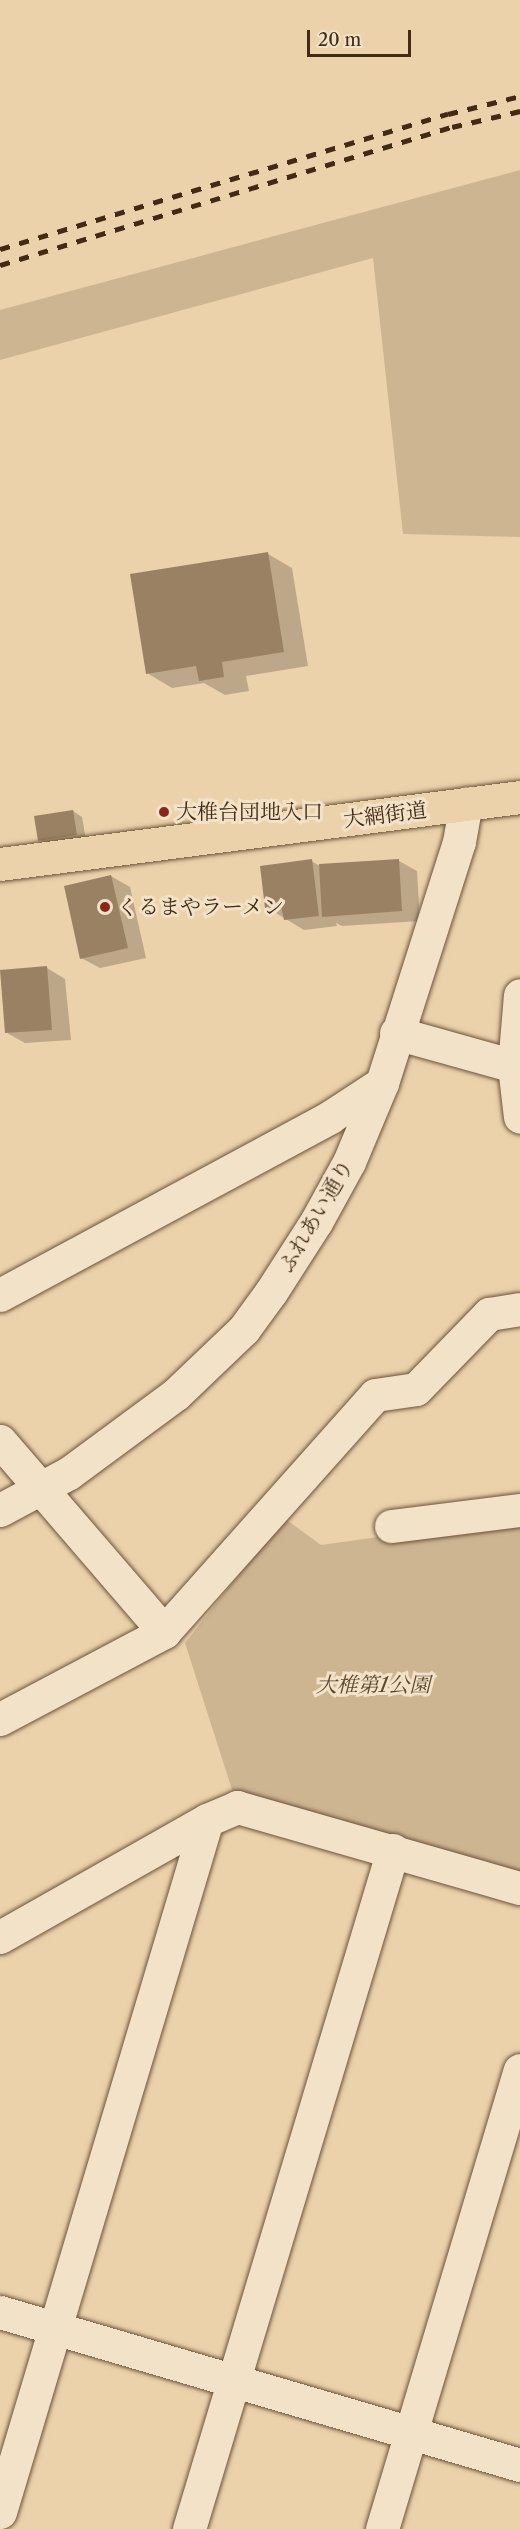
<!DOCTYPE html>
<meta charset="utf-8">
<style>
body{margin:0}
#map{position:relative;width:520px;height:2529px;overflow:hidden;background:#ebd2ab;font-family:"Libre Caslon Text","Noto Serif JP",serif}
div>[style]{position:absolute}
.green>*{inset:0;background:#ceb592}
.shadow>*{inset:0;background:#0003}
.building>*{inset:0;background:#9a8163}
.roads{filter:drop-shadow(0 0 2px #6c543a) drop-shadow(0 0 2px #6c543a)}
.minor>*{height:33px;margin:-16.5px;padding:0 16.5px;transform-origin:16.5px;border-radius:16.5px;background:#f2e2c8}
.major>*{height:33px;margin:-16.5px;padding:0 16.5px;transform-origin:16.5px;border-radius:16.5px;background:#ebd2ab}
.rail>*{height:4.5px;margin-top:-2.25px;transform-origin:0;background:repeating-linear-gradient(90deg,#422a15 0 10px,transparent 0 20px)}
.dots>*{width:16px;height:16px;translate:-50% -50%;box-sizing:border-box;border:3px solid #f2e2c8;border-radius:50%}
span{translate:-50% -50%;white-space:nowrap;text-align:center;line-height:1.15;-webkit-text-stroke:6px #f2e2c8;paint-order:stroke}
.poi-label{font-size:21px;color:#422a15}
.left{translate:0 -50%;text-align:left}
.street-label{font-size:21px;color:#422a15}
.park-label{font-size:21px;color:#5e462e;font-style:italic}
.scale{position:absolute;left:307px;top:30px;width:104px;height:27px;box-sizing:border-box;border:3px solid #422a15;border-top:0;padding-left:8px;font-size:18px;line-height:21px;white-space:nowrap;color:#422a15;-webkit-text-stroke:4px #f2e2c8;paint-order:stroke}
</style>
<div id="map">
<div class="green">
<i style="clip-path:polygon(520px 170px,520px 537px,403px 534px,373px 258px,0 360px,0 310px)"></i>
<i style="clip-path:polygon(520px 1517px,520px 1878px,235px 1799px,185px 1643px,284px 1518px,321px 1545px)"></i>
</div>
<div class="shadow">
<i style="clip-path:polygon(268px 554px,292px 568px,308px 666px,246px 676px,249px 691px,225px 695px,204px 683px,172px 688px,147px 673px)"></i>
<i style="clip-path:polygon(73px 811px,82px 817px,86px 840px,49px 846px,40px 840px)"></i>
<i style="clip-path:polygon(311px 861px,320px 866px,399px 861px,417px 871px,420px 921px,342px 926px,336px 923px,337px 926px,304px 930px,266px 907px)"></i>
<i style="clip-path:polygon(111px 876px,130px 887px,146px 958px,100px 968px,81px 958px)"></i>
<i style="clip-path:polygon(47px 968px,65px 979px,71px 1040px,25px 1043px,7px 1033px)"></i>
</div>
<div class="building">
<i style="clip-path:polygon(268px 552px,284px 652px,222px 662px,224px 677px,199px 681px,196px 666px,146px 674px,130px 574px)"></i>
<i style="clip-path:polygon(73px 810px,77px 835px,38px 841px,34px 816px)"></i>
<i style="clip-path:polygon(312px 859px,319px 916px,284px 920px,281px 906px,265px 908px,260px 866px)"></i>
<i style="clip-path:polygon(399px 859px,402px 911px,322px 917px,319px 864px)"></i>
<i style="clip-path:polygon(111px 875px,128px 948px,80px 959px,64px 886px)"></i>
<i style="clip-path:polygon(47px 966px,52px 1030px,5px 1033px,0 970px)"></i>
</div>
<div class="roads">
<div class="minor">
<i style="left:396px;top:1033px;width:123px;rotate:15.6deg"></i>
<i style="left:514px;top:1066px;width:51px;rotate:83.3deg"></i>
<i style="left:514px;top:1066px;width:71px;rotate:-85.2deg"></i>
<i style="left:0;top:1295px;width:375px;rotate:-28.3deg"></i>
<i style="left:330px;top:1117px;width:62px;rotate:-33.2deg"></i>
<i style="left:0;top:1441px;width:252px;rotate:49.3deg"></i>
<i style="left:0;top:1510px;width:78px;rotate:-28.2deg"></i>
<i style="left:69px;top:1473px;width:133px;rotate:-36.4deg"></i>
<i style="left:176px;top:1394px;width:94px;rotate:-43.7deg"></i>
<i style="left:244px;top:1329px;width:46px;rotate:-53.9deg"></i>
<i style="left:271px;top:1292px;width:83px;rotate:-57.3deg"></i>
<i style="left:316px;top:1222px;width:68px;rotate:-61.2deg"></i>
<i style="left:349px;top:1162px;width:86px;rotate:-67.3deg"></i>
<i style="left:382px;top:1083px;width:253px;rotate:-72.3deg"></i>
<i style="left:459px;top:842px;width:39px;rotate:-80deg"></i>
<i style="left:391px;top:1526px;width:130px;rotate:-7.1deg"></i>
<i style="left:0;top:1719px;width:186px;rotate:-27.9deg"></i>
<i style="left:164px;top:1632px;width:317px;rotate:-48.3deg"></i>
<i style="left:375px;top:1395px;width:41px;rotate:-8.3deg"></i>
<i style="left:416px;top:1389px;width:105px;rotate:-45.8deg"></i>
<i style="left:489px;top:1314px;width:31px;rotate:-9deg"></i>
<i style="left:0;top:1937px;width:238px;rotate:-29.5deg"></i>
<i style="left:207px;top:1820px;width:33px;rotate:-23deg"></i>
<i style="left:237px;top:1807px;width:294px;rotate:16deg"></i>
<i style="left:0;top:2312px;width:542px;rotate:16.4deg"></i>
<i style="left:0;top:2512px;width:722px;rotate:-73.35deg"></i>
<i style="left:189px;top:2529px;width:709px;rotate:-73.28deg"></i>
<i style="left:382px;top:2529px;width:479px;rotate:-73.3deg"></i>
</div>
<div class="major">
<i style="left:0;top:864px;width:524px;rotate:-7.34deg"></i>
</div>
</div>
<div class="rail">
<i style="left:0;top:249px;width:468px;rotate:-16.8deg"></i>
<i style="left:448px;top:114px;width:74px;rotate:-14deg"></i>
<i style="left:0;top:265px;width:473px;rotate:-17deg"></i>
<i style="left:452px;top:127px;width:70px;rotate:-13.2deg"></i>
</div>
<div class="dots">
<i style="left:164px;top:812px;background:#8f2418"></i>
<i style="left:105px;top:907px;background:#8f2418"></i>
</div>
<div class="poi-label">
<span class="left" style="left:176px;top:812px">大椎台団地入口</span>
<span class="left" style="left:117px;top:907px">くるまやラーメン</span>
</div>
<div class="street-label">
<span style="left:385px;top:815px;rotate:-7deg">大網街道</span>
<span style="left:316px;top:1216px;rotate:-60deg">ふれあい通り</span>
</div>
<div class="park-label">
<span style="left:373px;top:1685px">大椎第1公園</span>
</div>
<div class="scale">20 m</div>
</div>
